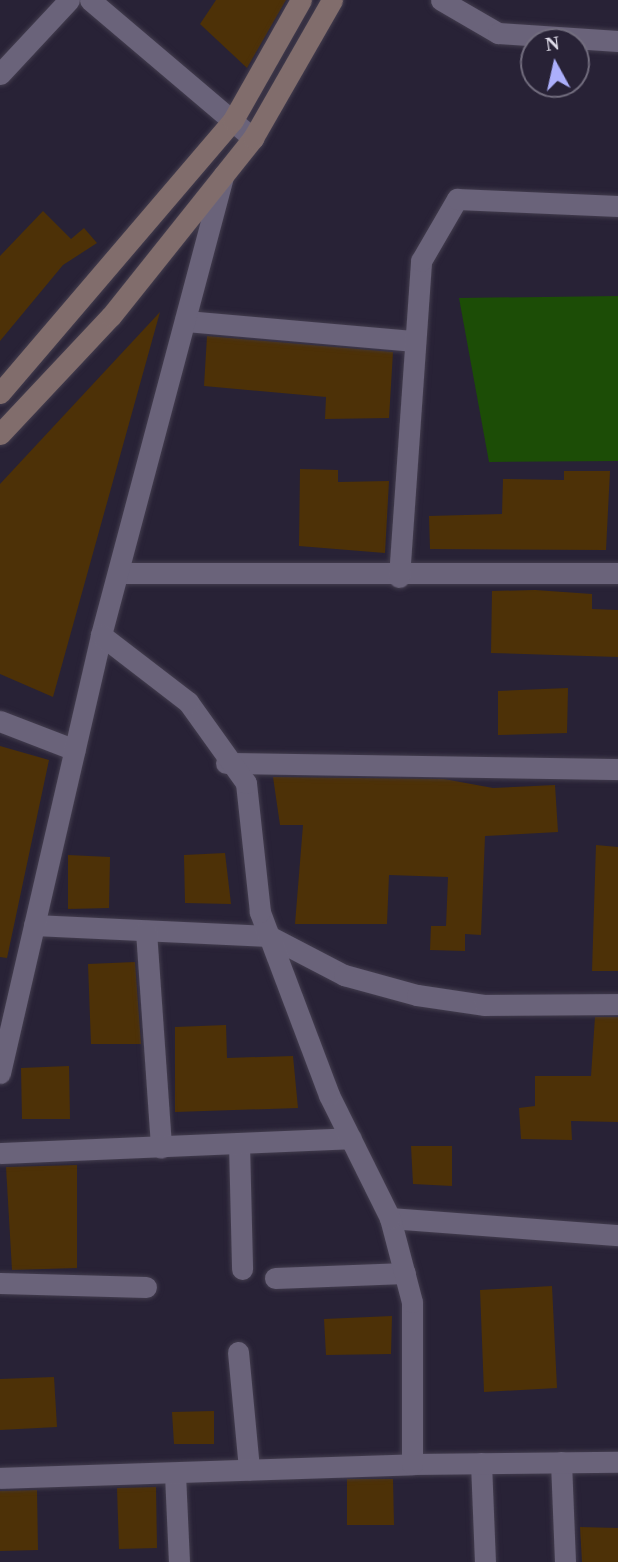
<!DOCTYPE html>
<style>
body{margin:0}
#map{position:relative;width:618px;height:1562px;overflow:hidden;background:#282236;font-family:"Times New Roman",serif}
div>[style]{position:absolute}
.green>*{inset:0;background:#1c4d06}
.building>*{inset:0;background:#4d3107}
.roads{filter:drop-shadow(0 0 2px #433d4e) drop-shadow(0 0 2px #433d4e)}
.street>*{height:21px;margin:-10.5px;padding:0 10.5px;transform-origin:10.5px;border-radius:10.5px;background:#6a637a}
.secondary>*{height:21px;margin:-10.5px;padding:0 10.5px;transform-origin:10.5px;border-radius:10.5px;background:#816d6c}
span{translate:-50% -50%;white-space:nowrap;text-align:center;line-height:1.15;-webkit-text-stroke:7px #282236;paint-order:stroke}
.north{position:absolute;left:520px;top:28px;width:70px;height:70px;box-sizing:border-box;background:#282236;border:2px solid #726d7e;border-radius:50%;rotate:352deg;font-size:19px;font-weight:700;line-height:28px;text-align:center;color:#e0ddea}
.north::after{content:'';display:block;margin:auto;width:24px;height:32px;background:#acaffb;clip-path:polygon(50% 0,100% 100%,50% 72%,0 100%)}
</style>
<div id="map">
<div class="green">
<i style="clip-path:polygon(618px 296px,618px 461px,489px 462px,459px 298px)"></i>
</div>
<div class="building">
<i style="clip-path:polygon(216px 0,286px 0,247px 68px,200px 24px)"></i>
<i style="clip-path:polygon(43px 211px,71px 239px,84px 228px,97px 243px,63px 265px,0 341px,0 256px)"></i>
<i style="clip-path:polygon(160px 312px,53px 697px,0 674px,0 484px)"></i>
<i style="clip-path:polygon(207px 336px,393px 352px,389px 418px,325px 419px,326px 397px,204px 386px)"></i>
<i style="clip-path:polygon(300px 469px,338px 470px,338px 482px,389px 481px,385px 553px,299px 546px)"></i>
<i style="clip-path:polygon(564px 471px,610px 471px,606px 550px,430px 549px,429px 516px,502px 514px,503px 479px,564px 480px)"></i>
<i style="clip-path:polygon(535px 590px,592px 594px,592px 609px,618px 610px,618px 657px,491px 653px,492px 591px)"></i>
<i style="clip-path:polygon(568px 688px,567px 733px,498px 735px,498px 691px)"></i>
<i style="clip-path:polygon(0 746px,49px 760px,7px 958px,0 957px)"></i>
<i style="clip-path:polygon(273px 777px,444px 779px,493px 788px,555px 785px,558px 832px,485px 836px,481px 935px,465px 934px,465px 951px,430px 950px,431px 926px,446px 926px,448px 877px,389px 875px,387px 924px,295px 924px,303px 825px,280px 825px)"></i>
<i style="clip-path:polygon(596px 845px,618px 847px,618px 971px,592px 971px)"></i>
<i style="clip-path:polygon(225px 853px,231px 904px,185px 903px,184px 855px)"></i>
<i style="clip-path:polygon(68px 855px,110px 857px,109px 908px,68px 909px)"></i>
<i style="clip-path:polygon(135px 962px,141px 1044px,91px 1044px,88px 964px)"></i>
<i style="clip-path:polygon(595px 1017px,618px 1017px,618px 1122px,571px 1121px,572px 1140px,521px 1139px,519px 1108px,535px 1106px,535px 1076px,591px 1076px)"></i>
<i style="clip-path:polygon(226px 1025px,227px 1058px,293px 1056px,298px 1108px,175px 1112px,175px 1027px)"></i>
<i style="clip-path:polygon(69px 1066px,70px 1119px,22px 1119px,21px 1068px)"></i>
<i style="clip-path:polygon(411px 1146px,452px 1146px,452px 1186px,413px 1184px)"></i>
<i style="clip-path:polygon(77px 1165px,77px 1268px,12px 1270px,6px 1167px)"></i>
<i style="clip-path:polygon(552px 1286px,557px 1388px,484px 1392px,480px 1290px)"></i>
<i style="clip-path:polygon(392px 1316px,391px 1354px,326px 1355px,324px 1319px)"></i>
<i style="clip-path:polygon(54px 1377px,57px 1427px,0 1430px,0 1379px)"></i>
<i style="clip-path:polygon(214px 1411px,214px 1444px,174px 1444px,172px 1412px)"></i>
<i style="clip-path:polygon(347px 1479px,393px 1479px,394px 1525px,347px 1525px)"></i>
<i style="clip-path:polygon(156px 1487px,157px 1548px,119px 1549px,117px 1488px)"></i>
<i style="clip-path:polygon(37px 1490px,38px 1550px,0 1551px,0 1491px)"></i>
<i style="clip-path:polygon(580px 1527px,618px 1528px,618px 1562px,582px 1562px)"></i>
</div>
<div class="roads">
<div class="street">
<i style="left:90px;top:0;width:214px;rotate:40.3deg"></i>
<i style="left:441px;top:0;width:66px;rotate:30.1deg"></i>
<i style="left:498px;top:33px;width:120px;rotate:3.8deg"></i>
<i style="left:0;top:74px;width:101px;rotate:-47deg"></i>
<i style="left:185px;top:321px;width:229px;rotate:5deg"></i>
<i style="left:118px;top:573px;width:500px"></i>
<i style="left:399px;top:577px;width:317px;rotate:-86deg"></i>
<i style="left:421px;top:261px;width:72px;rotate:-59.9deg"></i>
<i style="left:457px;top:199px;width:161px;rotate:2.5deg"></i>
<i style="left:0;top:721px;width:80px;rotate:21.1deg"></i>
<i style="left:226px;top:763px;width:392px;rotate:0.9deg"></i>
<i style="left:34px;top:925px;width:235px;rotate:2.7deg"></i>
<i style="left:269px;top:936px;width:85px;rotate:27.5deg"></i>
<i style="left:344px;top:975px;width:76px;rotate:15.3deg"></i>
<i style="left:417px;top:995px;width:69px;rotate:8.4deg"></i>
<i style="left:485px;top:1005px;width:133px;rotate:-0.4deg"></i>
<i style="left:146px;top:931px;width:217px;rotate:86deg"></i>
<i style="left:0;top:1073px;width:449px;rotate:-77deg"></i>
<i style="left:101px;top:635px;width:476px;rotate:-75.1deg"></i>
<i style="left:239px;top:1143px;width:126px;rotate:88.6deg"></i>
<i style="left:0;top:1153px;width:351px;rotate:-2.4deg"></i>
<i style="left:390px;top:1218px;width:229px;rotate:4.3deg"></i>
<i style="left:275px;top:1278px;width:130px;rotate:-2.2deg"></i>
<i style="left:0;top:1283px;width:146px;rotate:1.6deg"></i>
<i style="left:238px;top:1352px;width:118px;rotate:84.6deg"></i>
<i style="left:561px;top:1462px;width:100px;rotate:87.7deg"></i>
<i style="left:481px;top:1463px;width:99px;rotate:87.7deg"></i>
<i style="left:412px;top:1464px;width:206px;rotate:-0.6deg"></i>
<i style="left:175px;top:1474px;width:88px;rotate:87.4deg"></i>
<i style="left:0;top:1478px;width:412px;rotate:-1.9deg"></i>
<i style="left:412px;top:1464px;width:162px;rotate:-90deg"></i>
<i style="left:412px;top:1302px;width:87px;rotate:-104.7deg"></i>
<i style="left:390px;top:1218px;width:137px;rotate:-116.4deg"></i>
<i style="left:329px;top:1095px;width:196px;rotate:-110.7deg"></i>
<i style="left:260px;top:912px;width:130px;rotate:-96.2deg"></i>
<i style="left:246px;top:783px;width:100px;rotate:-125.6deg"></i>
<i style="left:188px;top:702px;width:110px;rotate:-142.4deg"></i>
</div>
<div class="secondary">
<i style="left:0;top:393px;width:359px;rotate:-49.5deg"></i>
<i style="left:233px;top:120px;width:138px;rotate:-60.5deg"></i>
<i style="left:0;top:434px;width:162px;rotate:-46.8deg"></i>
<i style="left:111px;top:316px;width:228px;rotate:-51.4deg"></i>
<i style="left:253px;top:138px;width:159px;rotate:-60.2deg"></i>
</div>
</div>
<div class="north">N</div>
</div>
